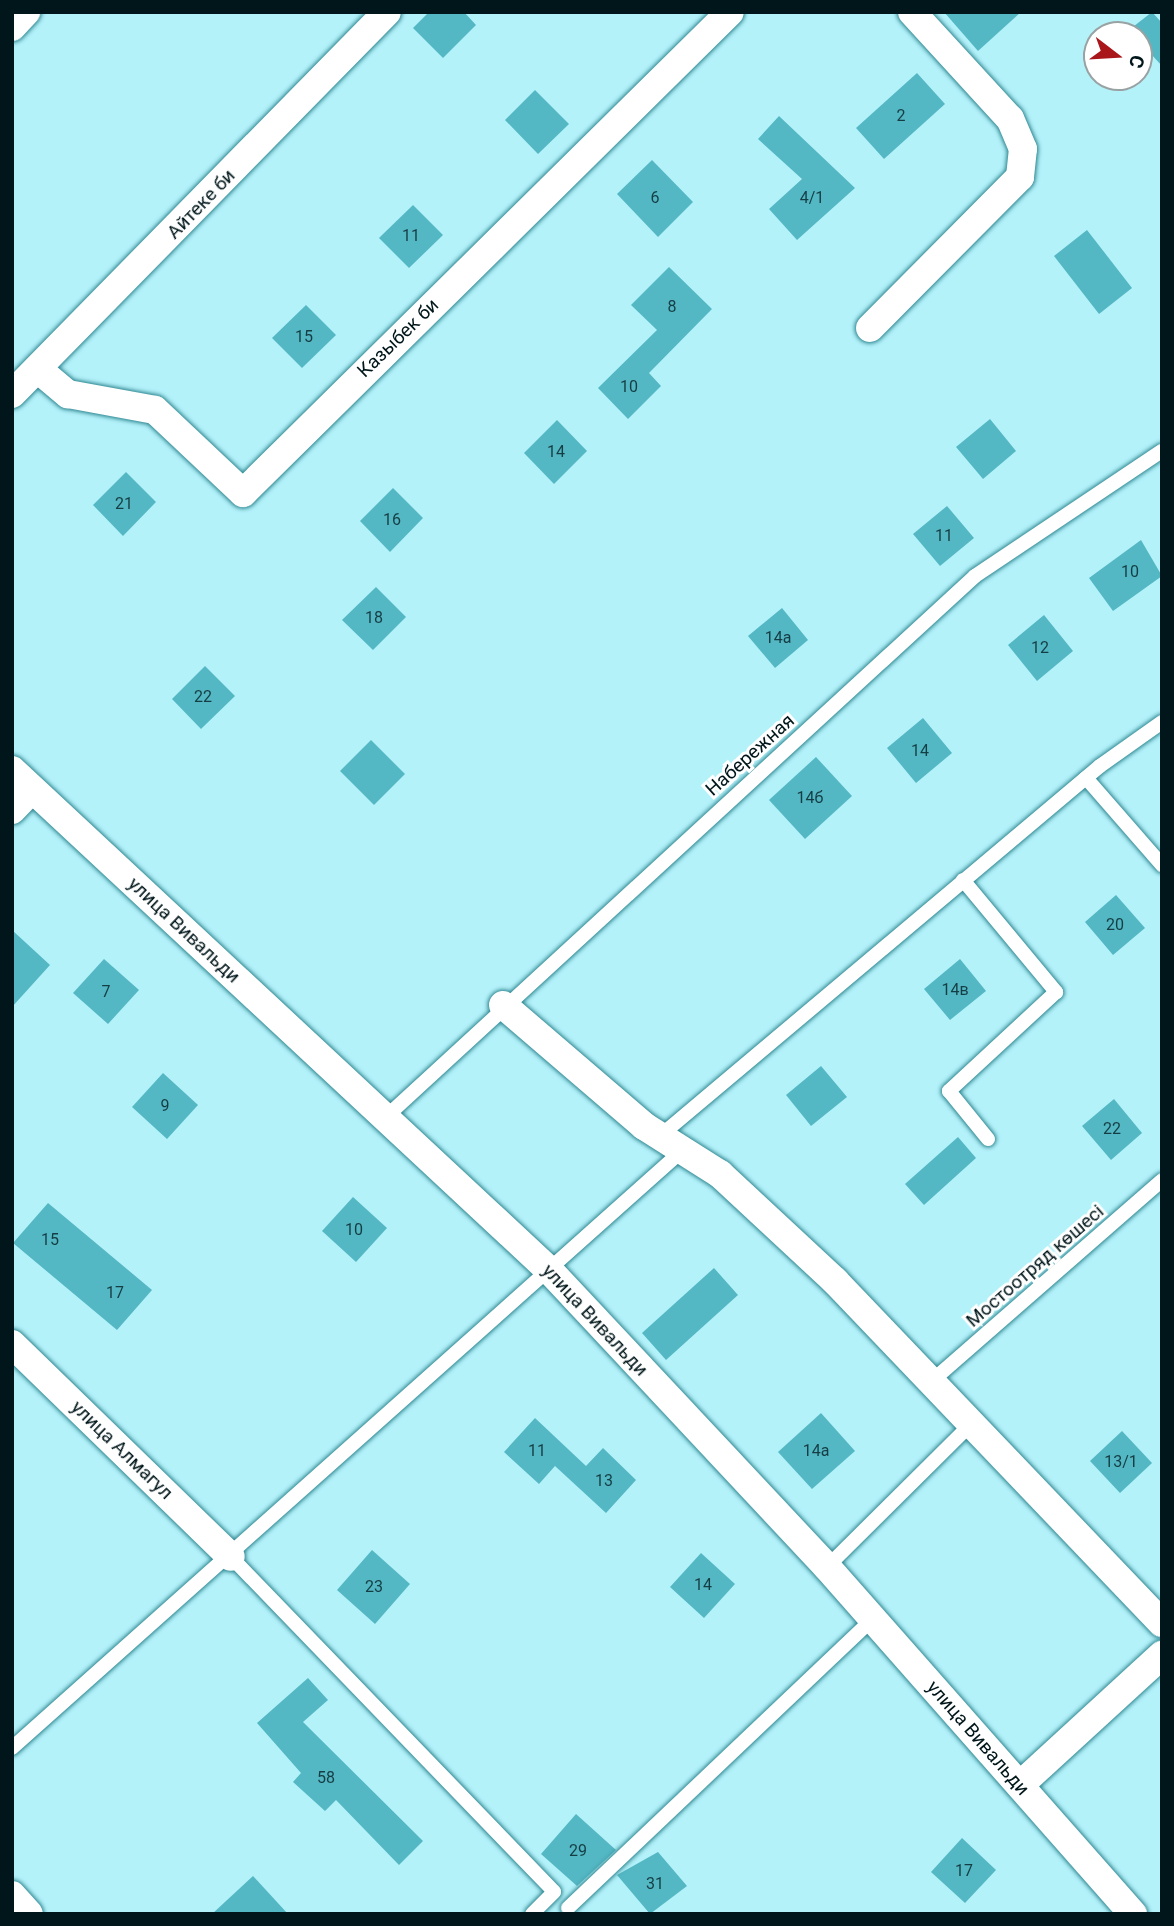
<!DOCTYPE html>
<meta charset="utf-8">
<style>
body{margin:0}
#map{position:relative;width:1174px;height:1926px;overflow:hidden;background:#b4f2fa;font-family:Roboto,sans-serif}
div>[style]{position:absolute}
.building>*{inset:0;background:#54b7c4}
.roads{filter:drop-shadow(0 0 2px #2f8792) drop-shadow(0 0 2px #2f8792)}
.lane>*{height:14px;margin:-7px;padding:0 7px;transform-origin:7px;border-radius:7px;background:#fff}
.street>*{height:28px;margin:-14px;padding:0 14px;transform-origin:14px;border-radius:14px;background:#fff}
span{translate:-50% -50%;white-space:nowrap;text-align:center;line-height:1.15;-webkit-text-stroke:6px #fff;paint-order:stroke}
.number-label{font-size:16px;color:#153e44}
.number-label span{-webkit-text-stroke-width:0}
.street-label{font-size:19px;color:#00161a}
.frame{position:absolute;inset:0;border:14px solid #00161a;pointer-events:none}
.north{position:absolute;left:1083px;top:21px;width:70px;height:70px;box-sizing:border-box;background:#fff;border:2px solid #99a2a3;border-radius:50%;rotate:107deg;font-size:19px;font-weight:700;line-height:28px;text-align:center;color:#00161a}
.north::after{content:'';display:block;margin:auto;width:24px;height:32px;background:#aa171b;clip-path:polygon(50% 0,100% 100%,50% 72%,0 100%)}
</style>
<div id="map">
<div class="building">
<i style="clip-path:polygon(429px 12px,464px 12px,476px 25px,443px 58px,413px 28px)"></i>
<i style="clip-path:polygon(944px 12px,1021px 12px,978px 51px)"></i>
<i style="clip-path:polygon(1152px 12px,1162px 23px,1162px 66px,1129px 30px)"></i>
<i style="clip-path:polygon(917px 73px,945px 104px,884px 159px,856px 128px)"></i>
<i style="clip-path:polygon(535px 90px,569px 124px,538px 154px,505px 120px)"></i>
<i style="clip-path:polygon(779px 116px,855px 188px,797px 240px,769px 209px,802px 179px,758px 139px)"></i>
<i style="clip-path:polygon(652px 160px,693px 202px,658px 237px,617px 194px)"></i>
<i style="clip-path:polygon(413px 205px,443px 235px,409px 268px,379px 238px)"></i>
<i style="clip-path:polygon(1087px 230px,1132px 288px,1099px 314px,1054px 256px)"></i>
<i style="clip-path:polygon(669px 267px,712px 309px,649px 373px,661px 386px,628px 419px,598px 388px,657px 330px,631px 305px)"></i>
<i style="clip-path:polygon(306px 305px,336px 335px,302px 368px,272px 338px)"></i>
<i style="clip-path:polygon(990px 419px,1016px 451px,983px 479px,956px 447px)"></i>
<i style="clip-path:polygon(557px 420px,587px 451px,554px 484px,524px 453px)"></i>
<i style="clip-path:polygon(126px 472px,156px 502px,123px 536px,93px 505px)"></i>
<i style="clip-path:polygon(393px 488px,423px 518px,390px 552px,360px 521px)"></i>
<i style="clip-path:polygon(947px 506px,974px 538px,940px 566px,913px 534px)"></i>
<i style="clip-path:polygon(1141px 540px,1162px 576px,1113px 611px,1089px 578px)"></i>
<i style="clip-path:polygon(376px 587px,406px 617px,373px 650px,342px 620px)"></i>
<i style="clip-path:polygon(782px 608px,808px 640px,775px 668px,748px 636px)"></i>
<i style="clip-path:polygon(1044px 615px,1073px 651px,1037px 681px,1008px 645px)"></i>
<i style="clip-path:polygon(205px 666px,235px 696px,201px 729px,172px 699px)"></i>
<i style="clip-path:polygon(923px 718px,952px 753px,916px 783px,887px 748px)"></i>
<i style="clip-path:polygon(371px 740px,405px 774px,374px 805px,340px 771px)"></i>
<i style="clip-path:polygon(816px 757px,852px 796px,805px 839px,769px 800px)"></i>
<i style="clip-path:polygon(1116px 895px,1145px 928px,1113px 955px,1085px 922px)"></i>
<i style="clip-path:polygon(12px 930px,50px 965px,12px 1007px)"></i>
<i style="clip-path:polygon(104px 959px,139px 990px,108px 1024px,73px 993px)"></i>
<i style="clip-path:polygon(960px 959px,986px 991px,950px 1020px,924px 989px)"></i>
<i style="clip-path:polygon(821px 1066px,847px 1097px,811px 1126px,786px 1095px)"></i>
<i style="clip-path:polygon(163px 1073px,198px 1105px,167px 1139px,132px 1107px)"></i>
<i style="clip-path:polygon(1114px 1099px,1142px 1133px,1111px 1160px,1082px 1126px)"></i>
<i style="clip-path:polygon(958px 1137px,976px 1158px,924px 1205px,905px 1184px)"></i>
<i style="clip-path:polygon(353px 1197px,387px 1228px,356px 1262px,322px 1231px)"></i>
<i style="clip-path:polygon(48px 1203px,152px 1290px,117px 1330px,13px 1243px)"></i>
<i style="clip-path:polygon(714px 1268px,738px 1295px,666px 1360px,642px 1333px)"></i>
<i style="clip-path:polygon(821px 1413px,855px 1451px,812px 1489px,778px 1452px)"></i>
<i style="clip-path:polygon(535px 1418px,586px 1466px,603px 1448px,636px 1480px,606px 1513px,555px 1466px,539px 1484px,504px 1452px)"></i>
<i style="clip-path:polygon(1122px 1431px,1152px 1463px,1120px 1493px,1090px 1461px)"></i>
<i style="clip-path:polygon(372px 1550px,410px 1584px,375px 1624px,337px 1590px)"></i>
<i style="clip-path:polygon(701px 1553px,735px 1584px,704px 1618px,670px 1587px)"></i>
<i style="clip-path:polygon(308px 1678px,328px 1700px,303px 1722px,423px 1841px,399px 1865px,336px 1800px,325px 1811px,293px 1782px,301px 1773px,257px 1723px)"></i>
<i style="clip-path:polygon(576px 1814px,616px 1850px,577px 1886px,541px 1854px)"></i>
<i style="clip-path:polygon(962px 1838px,996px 1870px,965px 1903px,931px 1872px)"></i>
<i style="clip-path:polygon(658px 1852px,687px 1886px,650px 1914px,617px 1875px)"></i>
<i style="clip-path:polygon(253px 1876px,288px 1914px,212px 1914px)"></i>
</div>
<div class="roads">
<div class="lane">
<i style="left:1086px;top:778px;width:116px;rotate:48.9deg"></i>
<i style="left:963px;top:880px;width:146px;rotate:50.3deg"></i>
<i style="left:1056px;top:992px;width:146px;rotate:137.2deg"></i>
<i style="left:949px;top:1091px;width:62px;rotate:50.9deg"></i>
<i style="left:387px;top:1116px;width:798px;rotate:-42.56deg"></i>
<i style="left:975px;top:576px;width:225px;rotate:-33.8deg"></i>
<i style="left:660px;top:1136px;width:575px;rotate:-40.06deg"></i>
<i style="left:1100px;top:766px;width:76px;rotate:-35.4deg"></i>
<i style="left:933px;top:1380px;width:304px;rotate:-41.1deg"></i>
<i style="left:231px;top:1557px;width:465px;rotate:46deg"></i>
<i style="left:554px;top:1892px;width:31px;rotate:135deg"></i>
<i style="left:827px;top:1567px;width:206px;rotate:-44.8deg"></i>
<i style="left:12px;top:1748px;width:899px;rotate:-41.71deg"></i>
<i style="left:568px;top:1908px;width:420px;rotate:-43.5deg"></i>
</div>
<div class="street">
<i style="left:12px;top:27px;width:21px;rotate:-47deg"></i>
<i style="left:870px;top:328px;width:213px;rotate:-45.2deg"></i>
<i style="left:1020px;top:177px;width:28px;rotate:-84deg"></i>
<i style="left:1023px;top:149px;width:33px;rotate:-113deg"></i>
<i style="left:1010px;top:119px;width:145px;rotate:-132.5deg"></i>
<i style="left:39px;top:370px;width:38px;rotate:40deg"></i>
<i style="left:68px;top:394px;width:88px;rotate:10.4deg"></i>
<i style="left:155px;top:410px;width:121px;rotate:43.3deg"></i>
<i style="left:243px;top:493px;width:684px;rotate:-44.64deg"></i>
<i style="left:12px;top:394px;width:535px;rotate:-45.53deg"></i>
<i style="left:12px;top:770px;width:735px;rotate:42.96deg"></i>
<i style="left:550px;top:1271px;width:405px;rotate:46.9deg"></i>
<i style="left:827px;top:1567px;width:463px;rotate:48.6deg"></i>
<i style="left:12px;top:810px;width:28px;rotate:-46deg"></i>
<i style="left:503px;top:1005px;width:186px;rotate:40.6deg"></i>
<i style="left:644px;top:1126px;width:90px;rotate:32.3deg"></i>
<i style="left:720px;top:1174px;width:157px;rotate:42.9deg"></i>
<i style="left:835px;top:1281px;width:473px;rotate:46.3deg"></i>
<i style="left:12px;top:1344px;width:305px;rotate:44.2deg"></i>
<i style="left:1020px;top:1785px;width:193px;rotate:-42.5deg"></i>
<i style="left:12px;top:1895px;width:25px;rotate:48deg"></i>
</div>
</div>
<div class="number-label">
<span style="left:901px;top:116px">2</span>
<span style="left:655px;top:198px">6</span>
<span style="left:812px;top:198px">4/1</span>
<span style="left:411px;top:236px">11</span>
<span style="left:672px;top:307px">8</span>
<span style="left:304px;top:337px">15</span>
<span style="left:629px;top:387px">10</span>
<span style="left:556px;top:452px">14</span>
<span style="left:124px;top:504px">21</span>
<span style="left:392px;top:520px">16</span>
<span style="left:944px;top:536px">11</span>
<span style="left:1130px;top:572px">10</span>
<span style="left:374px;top:618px">18</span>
<span style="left:778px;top:638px">14а</span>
<span style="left:1040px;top:648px">12</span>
<span style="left:203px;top:697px">22</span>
<span style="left:920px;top:751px">14</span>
<span style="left:810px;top:798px">14б</span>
<span style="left:1115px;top:925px">20</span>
<span style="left:955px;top:990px">14в</span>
<span style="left:106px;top:992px">7</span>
<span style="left:165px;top:1106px">9</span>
<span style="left:1112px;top:1129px">22</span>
<span style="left:354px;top:1230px">10</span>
<span style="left:50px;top:1240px">15</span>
<span style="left:115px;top:1293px">17</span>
<span style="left:537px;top:1451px">11</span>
<span style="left:816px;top:1451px">14а</span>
<span style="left:1121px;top:1462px">13/1</span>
<span style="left:604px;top:1481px">13</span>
<span style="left:703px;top:1585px">14</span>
<span style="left:374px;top:1587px">23</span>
<span style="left:326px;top:1778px">58</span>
<span style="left:578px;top:1851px">29</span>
<span style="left:964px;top:1871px">17</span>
<span style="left:655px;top:1884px">31</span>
</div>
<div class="street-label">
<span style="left:201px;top:204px;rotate:-46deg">Айтеке би</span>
<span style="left:398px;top:338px;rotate:-44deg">Казыбек би</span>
<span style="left:750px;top:755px;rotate:-42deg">Набережная</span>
<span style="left:184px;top:930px;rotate:43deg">улица Вивальди</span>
<span style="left:1035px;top:1266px;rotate:-41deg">Мостоотряд көшесі</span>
<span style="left:595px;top:1320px;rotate:47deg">улица Вивальди</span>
<span style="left:122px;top:1450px;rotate:44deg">улица Алмагул</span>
<span style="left:978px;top:1738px;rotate:49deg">улица Вивальди</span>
</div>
<div class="frame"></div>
<div class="north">С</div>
</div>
